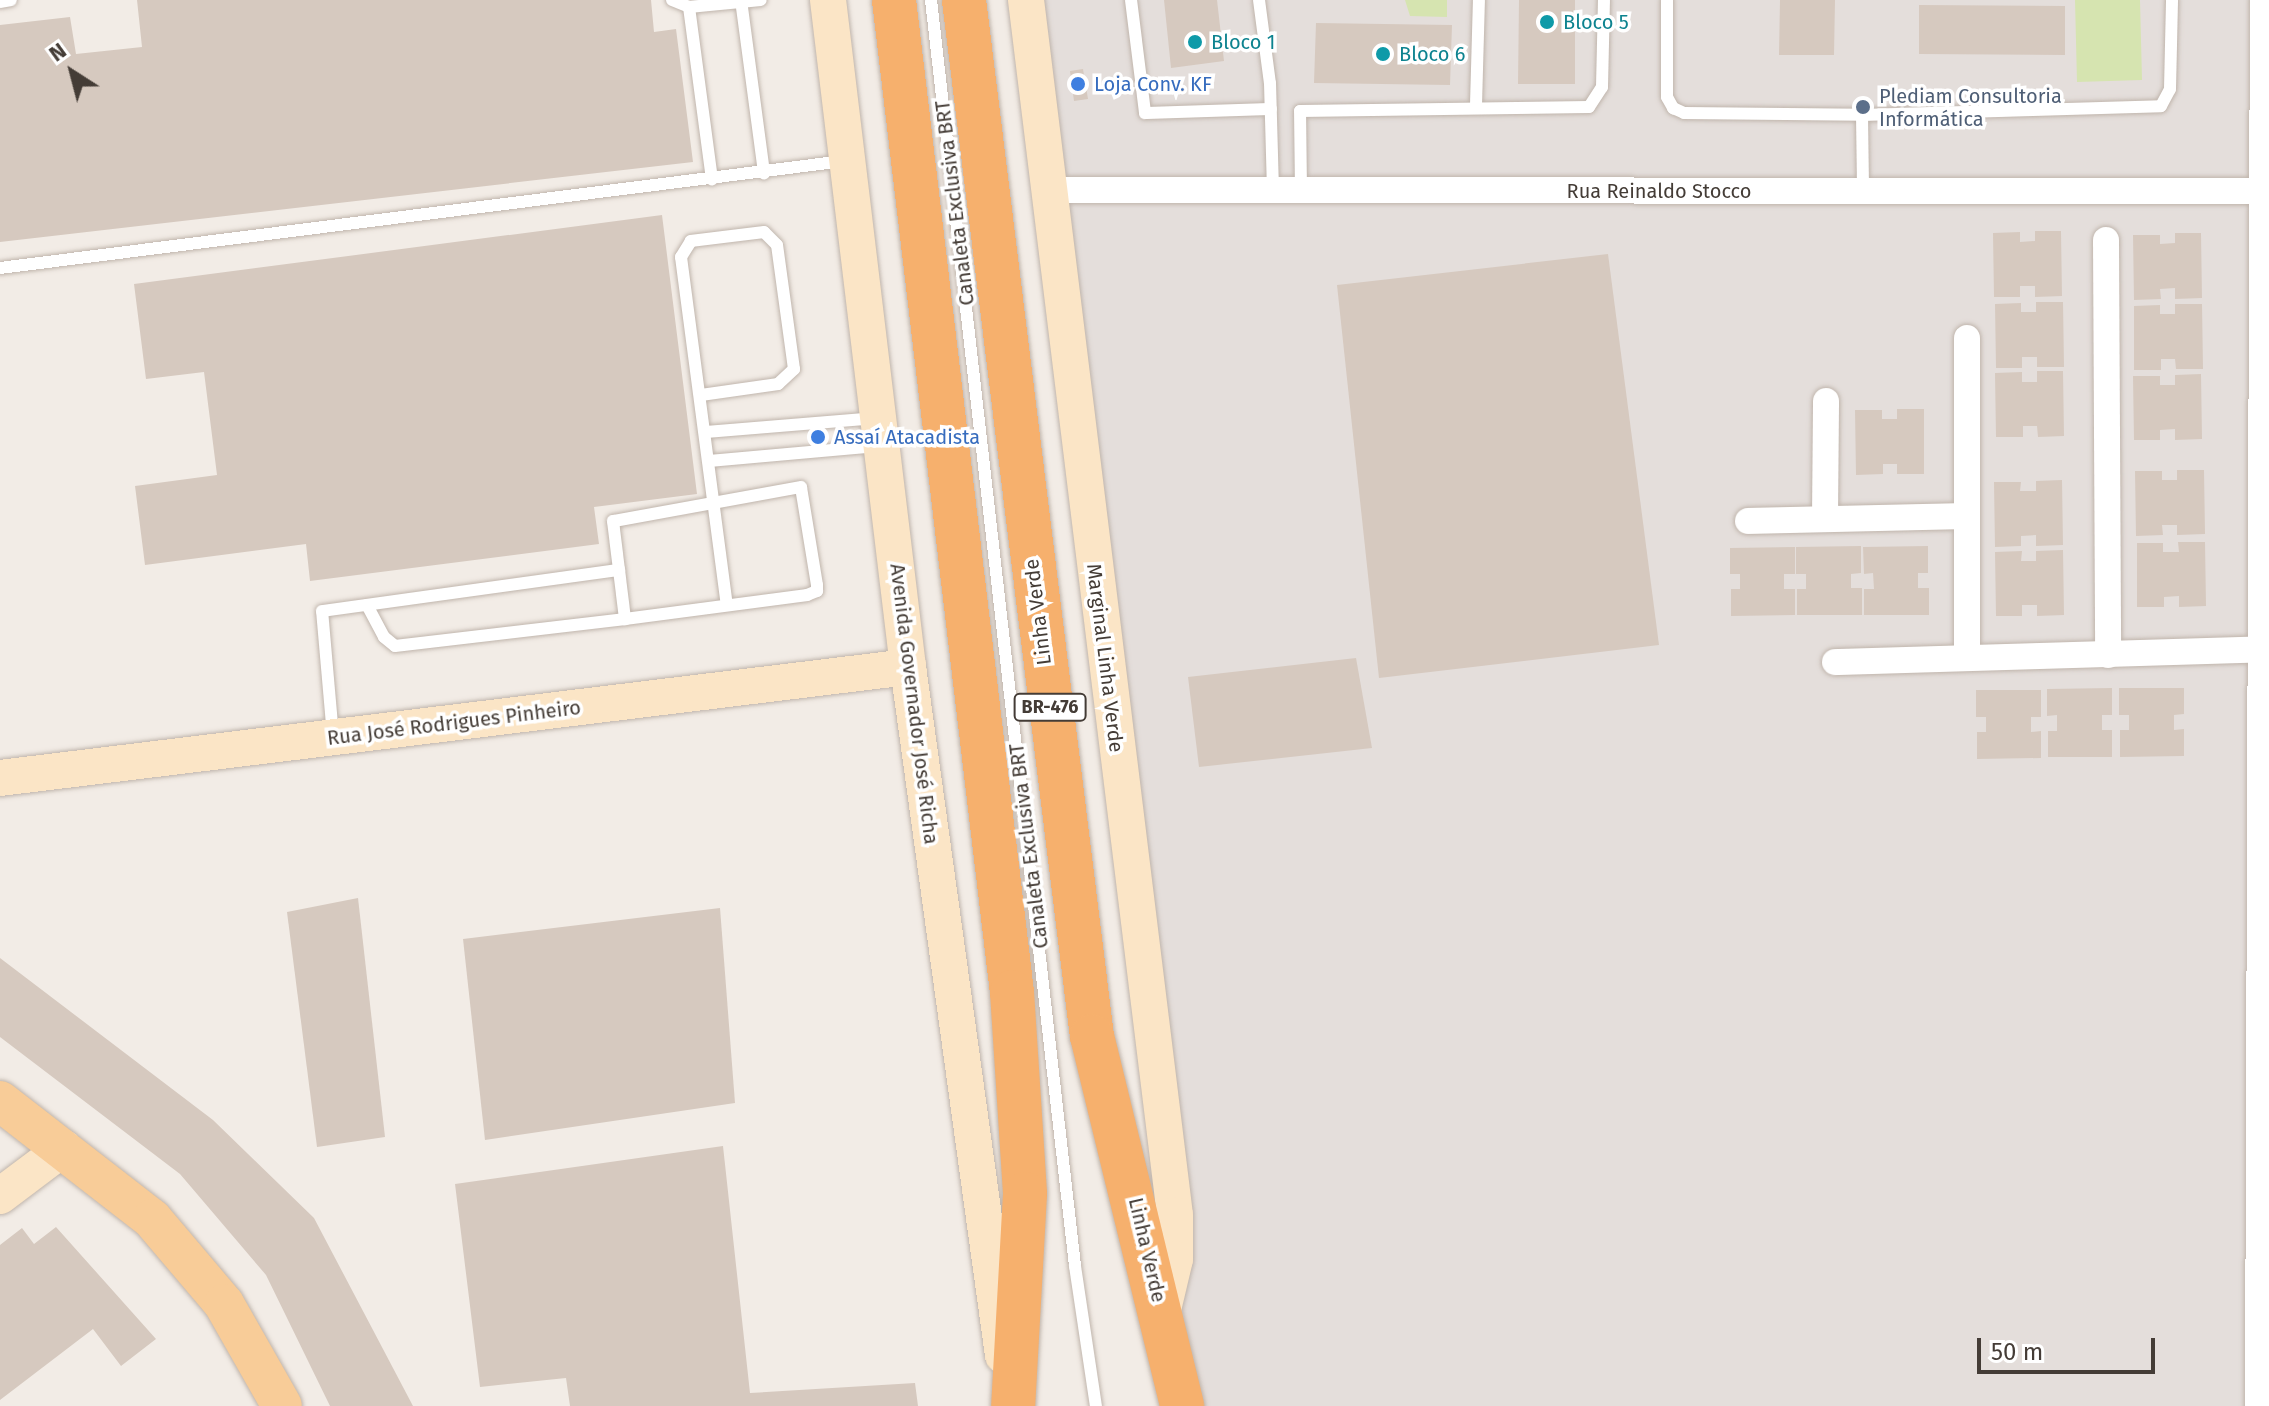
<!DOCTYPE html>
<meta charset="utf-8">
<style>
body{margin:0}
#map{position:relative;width:2269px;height:1406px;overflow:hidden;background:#f2ece6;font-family:"Fira Sans",sans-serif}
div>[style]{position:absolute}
.industrial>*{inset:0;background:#e4dedb}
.green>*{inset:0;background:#d6e4b0}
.building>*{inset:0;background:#d6c9bf}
.roads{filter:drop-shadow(0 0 2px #c0b5ac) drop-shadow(0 0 2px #c0b5ac)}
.lane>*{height:12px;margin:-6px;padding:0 6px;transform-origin:6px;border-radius:6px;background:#fff}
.street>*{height:26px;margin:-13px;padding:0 13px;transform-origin:13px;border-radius:13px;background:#fff}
.secondary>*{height:36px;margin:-18px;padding:0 18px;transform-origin:18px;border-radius:18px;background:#fbe5c6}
.primary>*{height:40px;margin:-20px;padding:0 20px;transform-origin:20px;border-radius:20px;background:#f8cc98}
.highway>*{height:44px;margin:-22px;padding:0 22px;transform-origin:22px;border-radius:22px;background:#f6b06d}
.dots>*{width:22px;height:22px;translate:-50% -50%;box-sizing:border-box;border:4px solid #fff;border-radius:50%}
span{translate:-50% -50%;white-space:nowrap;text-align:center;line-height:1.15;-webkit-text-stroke:7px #fff;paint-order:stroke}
.shield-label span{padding:2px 6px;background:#fff;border:2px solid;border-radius:6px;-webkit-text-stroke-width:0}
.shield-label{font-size:18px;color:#443c36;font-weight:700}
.culture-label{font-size:20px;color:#0d838f}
.left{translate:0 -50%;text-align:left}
.shop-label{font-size:20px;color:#366cbe}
.service-label{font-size:20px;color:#4e5e75}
.street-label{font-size:20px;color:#443c36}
.north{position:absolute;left:32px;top:32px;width:80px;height:80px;-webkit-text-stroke:6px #fff;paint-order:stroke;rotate:324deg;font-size:22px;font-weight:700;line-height:32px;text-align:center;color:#443c36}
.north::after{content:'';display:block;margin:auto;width:28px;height:36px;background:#443c36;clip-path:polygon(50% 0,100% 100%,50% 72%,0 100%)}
.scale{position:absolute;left:1977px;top:1338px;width:178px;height:36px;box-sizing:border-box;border:4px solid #443c36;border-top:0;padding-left:10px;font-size:24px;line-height:28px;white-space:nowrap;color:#443c36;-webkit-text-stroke:6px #fff;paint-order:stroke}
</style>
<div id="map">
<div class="industrial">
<i style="clip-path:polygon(1029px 0,2269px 0,2258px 1406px,1187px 1406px)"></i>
</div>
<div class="green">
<i style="clip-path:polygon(1405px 0,1447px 0,1447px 17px,1410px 16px)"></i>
<i style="clip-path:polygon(2075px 0,2140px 0,2142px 80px,2077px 82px)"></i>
</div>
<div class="building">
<i style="clip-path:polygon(137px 0,651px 0,654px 32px,676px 29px,693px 162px,0 242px,0 25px,70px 17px,76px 54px,142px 47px)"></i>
<i style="clip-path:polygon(1164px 0,1217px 0,1224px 61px,1171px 68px)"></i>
<i style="clip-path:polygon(1519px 0,1575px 0,1575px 84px,1518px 84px)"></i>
<i style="clip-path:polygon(1780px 0,1835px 0,1834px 55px,1779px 55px)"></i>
<i style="clip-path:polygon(1919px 5px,2065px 6px,2065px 55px,1919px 54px)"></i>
<i style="clip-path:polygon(1316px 23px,1452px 25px,1450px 85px,1314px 83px)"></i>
<i style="clip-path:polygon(1083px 69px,1088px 99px,1074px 101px,1070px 71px)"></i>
<i style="clip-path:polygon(662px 215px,697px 494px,594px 507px,599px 544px,310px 581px,306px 544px,145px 565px,135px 486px,217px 475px,204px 372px,146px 379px,134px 284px)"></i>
<i style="clip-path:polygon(2035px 231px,2061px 231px,2062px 296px,2035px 297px,2035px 286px,2020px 286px,2020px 297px,1994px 297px,1993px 233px,2020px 232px,2020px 242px,2035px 241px)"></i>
<i style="clip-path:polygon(2175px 233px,2201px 233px,2202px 298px,2175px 299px,2175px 288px,2160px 289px,2161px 299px,2134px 300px,2133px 235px,2160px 235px,2160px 244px,2175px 243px)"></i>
<i style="clip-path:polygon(1608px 254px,1659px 645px,1379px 678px,1337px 285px)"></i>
<i style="clip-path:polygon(2036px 302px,2063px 302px,2064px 367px,2037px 367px,2037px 357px,2022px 357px,2022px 368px,1996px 368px,1995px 304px,2021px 303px,2021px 312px,2036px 312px)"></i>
<i style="clip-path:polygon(2175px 304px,2202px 304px,2203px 369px,2176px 369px,2175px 359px,2161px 359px,2161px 370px,2134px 370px,2134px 306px,2160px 305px,2160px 314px,2175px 314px)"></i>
<i style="clip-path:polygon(2037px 371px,2063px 371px,2064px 436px,2038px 437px,2037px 426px,2023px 426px,2023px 437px,1996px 437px,1995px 373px,2022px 372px,2022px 382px,2037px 382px)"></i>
<i style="clip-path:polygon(2201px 374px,2202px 439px,2175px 440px,2175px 429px,2160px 430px,2160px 440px,2134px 440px,2133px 376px,2160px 376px,2160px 385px,2175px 385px,2175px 375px)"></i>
<i style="clip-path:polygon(1897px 409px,1924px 409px,1924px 474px,1897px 474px,1897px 464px,1883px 464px,1883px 474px,1856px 475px,1855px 410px,1882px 410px,1882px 419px,1897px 419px)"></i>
<i style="clip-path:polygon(2177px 470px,2204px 470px,2205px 534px,2177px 535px,2177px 525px,2162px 525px,2163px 535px,2136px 536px,2135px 471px,2162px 471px,2162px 480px,2177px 480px)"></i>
<i style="clip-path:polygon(2062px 480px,2063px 545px,2036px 546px,2036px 535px,2021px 536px,2021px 546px,1995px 547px,1994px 482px,2021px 482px,2020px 491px,2036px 491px,2036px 481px)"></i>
<i style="clip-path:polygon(2178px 542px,2205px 542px,2206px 606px,2179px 607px,2179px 596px,2164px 597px,2164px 607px,2137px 607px,2137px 543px,2163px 543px,2163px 552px,2179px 552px)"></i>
<i style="clip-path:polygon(1861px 546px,1861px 573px,1851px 574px,1851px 588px,1862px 588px,1862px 615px,1797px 615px,1797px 589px,1806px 589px,1806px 574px,1796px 574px,1796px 547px)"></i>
<i style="clip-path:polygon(1928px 546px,1928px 573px,1918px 573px,1918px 588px,1929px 588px,1929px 615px,1864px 615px,1864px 589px,1874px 589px,1873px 573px,1864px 574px,1863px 547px)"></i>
<i style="clip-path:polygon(1795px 547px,1795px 574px,1784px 574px,1784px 589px,1795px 589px,1795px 615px,1731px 616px,1731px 589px,1740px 589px,1740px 574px,1730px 574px,1730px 548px)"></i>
<i style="clip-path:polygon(2063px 550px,2064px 615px,2037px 616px,2037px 605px,2022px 605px,2022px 616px,1996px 616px,1995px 552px,2022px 551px,2021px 561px,2036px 561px,2036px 551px)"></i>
<i style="clip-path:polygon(1356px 658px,1372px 748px,1199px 767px,1188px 677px)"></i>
<i style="clip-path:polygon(2112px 688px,2112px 715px,2102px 715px,2102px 730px,2112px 730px,2112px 757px,2048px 757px,2048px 731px,2057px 731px,2057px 715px,2047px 716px,2047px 689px)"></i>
<i style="clip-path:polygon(2119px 688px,2184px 688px,2184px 714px,2174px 715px,2174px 730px,2184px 729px,2184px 756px,2120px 757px,2120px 730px,2129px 730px,2129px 715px,2119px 715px)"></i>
<i style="clip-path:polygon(1976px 690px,2041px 690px,2041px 717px,2031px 717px,2031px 732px,2041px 731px,2041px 758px,1977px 759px,1977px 732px,1986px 732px,1986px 717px,1976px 717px)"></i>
<i style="clip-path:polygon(358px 898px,385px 1137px,317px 1147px,287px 912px)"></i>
<i style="clip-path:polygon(720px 908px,735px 1103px,485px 1140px,463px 939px)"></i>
<i style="clip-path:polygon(0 958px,213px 1120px,314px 1218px,413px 1406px,330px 1406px,266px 1275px,180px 1174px,0 1037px)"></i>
<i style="clip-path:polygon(723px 1146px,750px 1393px,915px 1383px,918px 1406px,570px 1406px,566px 1378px,480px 1387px,455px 1184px)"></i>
<i style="clip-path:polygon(56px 1227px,156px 1339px,121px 1366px,93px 1329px,0 1400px,0 1245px,22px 1228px,34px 1244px)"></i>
</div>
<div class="roads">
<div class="lane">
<i style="left:672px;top:0;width:18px;rotate:22deg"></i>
<i style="left:689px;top:7px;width:72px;rotate:-5.6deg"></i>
<i style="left:741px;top:0;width:175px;rotate:82.4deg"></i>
<i style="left:931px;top:0;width:1274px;rotate:83.51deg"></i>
<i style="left:1075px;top:1266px;width:142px;rotate:81.5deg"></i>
<i style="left:1131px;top:0;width:114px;rotate:82.9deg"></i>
<i style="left:1145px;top:113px;width:126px;rotate:-1.8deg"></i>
<i style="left:1259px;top:0;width:84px;rotate:82.5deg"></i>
<i style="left:1270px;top:83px;width:107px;rotate:88.4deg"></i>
<i style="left:1667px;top:0;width:97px;rotate:90deg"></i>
<i style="left:1667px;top:97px;width:13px;rotate:61deg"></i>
<i style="left:1673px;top:108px;width:12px;rotate:24deg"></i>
<i style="left:1684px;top:113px;width:178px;rotate:0.6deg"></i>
<i style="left:1862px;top:115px;width:299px;rotate:-1.7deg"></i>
<i style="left:2161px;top:106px;width:19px;rotate:-62deg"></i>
<i style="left:2170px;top:89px;width:89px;rotate:-88.7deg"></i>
<i style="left:0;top:2px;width:11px;rotate:-10deg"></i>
<i style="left:689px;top:7px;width:174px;rotate:82.4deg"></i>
<i style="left:1476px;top:105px;width:105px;rotate:-88.4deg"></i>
<i style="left:1862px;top:115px;width:76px;rotate:89.2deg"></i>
<i style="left:1301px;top:190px;width:79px;rotate:-90.7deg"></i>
<i style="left:1300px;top:111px;width:289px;rotate:-0.8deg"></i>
<i style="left:1589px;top:107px;width:24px;rotate:-57deg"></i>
<i style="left:1602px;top:87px;width:87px;rotate:-88.7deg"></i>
<i style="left:0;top:268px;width:851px;rotate:-7.23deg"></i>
<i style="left:701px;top:395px;width:78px;rotate:-8.1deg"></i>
<i style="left:778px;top:384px;width:22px;rotate:-43deg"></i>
<i style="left:794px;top:369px;width:125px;rotate:-97.8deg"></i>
<i style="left:777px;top:245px;width:18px;rotate:-135deg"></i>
<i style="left:764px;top:232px;width:74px;rotate:173deg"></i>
<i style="left:691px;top:241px;width:19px;rotate:122deg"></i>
<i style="left:681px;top:257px;width:351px;rotate:82.5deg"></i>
<i style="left:706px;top:432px;width:171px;rotate:-4.7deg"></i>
<i style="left:709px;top:461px;width:169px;rotate:-5.1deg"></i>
<i style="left:367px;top:605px;width:36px;rotate:62deg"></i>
<i style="left:384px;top:637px;width:14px;rotate:39deg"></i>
<i style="left:395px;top:646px;width:232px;rotate:-6.7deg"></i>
<i style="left:625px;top:619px;width:184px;rotate:-7.5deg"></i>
<i style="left:807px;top:595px;width:11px;rotate:-22deg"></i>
<i style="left:817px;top:591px;width:6px;rotate:-90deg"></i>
<i style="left:817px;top:585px;width:99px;rotate:-99.3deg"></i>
<i style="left:801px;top:487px;width:191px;rotate:169.7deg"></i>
<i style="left:613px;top:521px;width:99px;rotate:83deg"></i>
<i style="left:333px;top:736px;width:125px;rotate:-95deg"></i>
<i style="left:322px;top:611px;width:300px;rotate:-7.9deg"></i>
</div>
<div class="street">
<i style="left:1048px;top:190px;width:1221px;rotate:0.05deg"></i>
<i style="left:2106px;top:240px;width:415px;rotate:89.7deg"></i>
<i style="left:1967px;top:338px;width:320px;rotate:90deg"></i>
<i style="left:1825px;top:519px;width:118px;rotate:-89.5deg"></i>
<i style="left:1748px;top:521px;width:217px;rotate:-1.3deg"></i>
<i style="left:1835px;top:662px;width:426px;rotate:-1.7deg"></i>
<i style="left:2258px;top:1406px;width:1406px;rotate:-89.8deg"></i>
</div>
<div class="secondary">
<i style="left:828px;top:0;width:672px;rotate:83.16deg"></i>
<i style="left:908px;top:667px;width:695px;rotate:82.14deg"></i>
<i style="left:1026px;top:0;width:1224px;rotate:83.01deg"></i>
<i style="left:1175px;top:1215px;width:44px;rotate:90deg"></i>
<i style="left:1175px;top:1259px;width:57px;rotate:103.3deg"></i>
<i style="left:0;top:778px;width:915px;rotate:-6.97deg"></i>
<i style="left:0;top:1196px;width:80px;rotate:-36.9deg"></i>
</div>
<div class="primary">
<i style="left:0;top:1101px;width:192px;rotate:37.8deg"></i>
<i style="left:152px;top:1219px;width:111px;rotate:49.7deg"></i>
<i style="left:224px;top:1304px;width:117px;rotate:60.4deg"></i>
</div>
<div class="highway">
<i style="left:894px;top:0;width:999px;rotate:83.22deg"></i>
<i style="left:1012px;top:992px;width:202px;rotate:86.3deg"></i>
<i style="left:1025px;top:1194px;width:212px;rotate:93.2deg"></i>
<i style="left:964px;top:0;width:1044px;rotate:82.96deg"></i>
<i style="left:1092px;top:1036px;width:381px;rotate:76.3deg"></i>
</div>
</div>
<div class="dots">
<i style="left:1547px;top:22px;background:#0f9aa8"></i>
<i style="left:1195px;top:42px;background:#0f9aa8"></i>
<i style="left:1383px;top:54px;background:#0f9aa8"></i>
<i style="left:1078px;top:84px;background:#3f7fe0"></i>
<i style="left:1863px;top:107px;background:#5c6f8a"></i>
<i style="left:818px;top:437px;background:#3f7fe0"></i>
</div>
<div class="shield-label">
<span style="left:1050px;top:707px">BR-476</span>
</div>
<div class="culture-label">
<span class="left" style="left:1563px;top:22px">Bloco 5</span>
<span class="left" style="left:1211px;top:42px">Bloco 1</span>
<span class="left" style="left:1399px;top:54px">Bloco 6</span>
</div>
<div class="shop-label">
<span class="left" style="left:1094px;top:84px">Loja Conv. KF</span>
<span class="left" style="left:834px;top:437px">Assaí Atacadista</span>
</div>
<div class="service-label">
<span class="left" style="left:1879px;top:108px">Plediam Consultoria<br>Informática</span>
</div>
<div class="street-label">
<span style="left:1659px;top:191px">Rua Reinaldo Stocco</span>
<span style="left:955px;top:203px;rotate:-97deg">Canaleta Exclusiva BRT</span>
<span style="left:1038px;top:612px;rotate:-97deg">Linha Verde</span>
<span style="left:1105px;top:658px;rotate:83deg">Marginal Linha Verde</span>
<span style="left:914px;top:704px;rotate:83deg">Avenida Governador José Richa</span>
<span style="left:454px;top:723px;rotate:-7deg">Rua José Rodrigues Pinheiro</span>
<span style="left:1029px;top:846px;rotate:-97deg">Canaleta Exclusiva BRT</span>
<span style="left:1147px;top:1250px;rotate:77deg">Linha Verde</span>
</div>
<div class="north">N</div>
<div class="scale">50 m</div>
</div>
